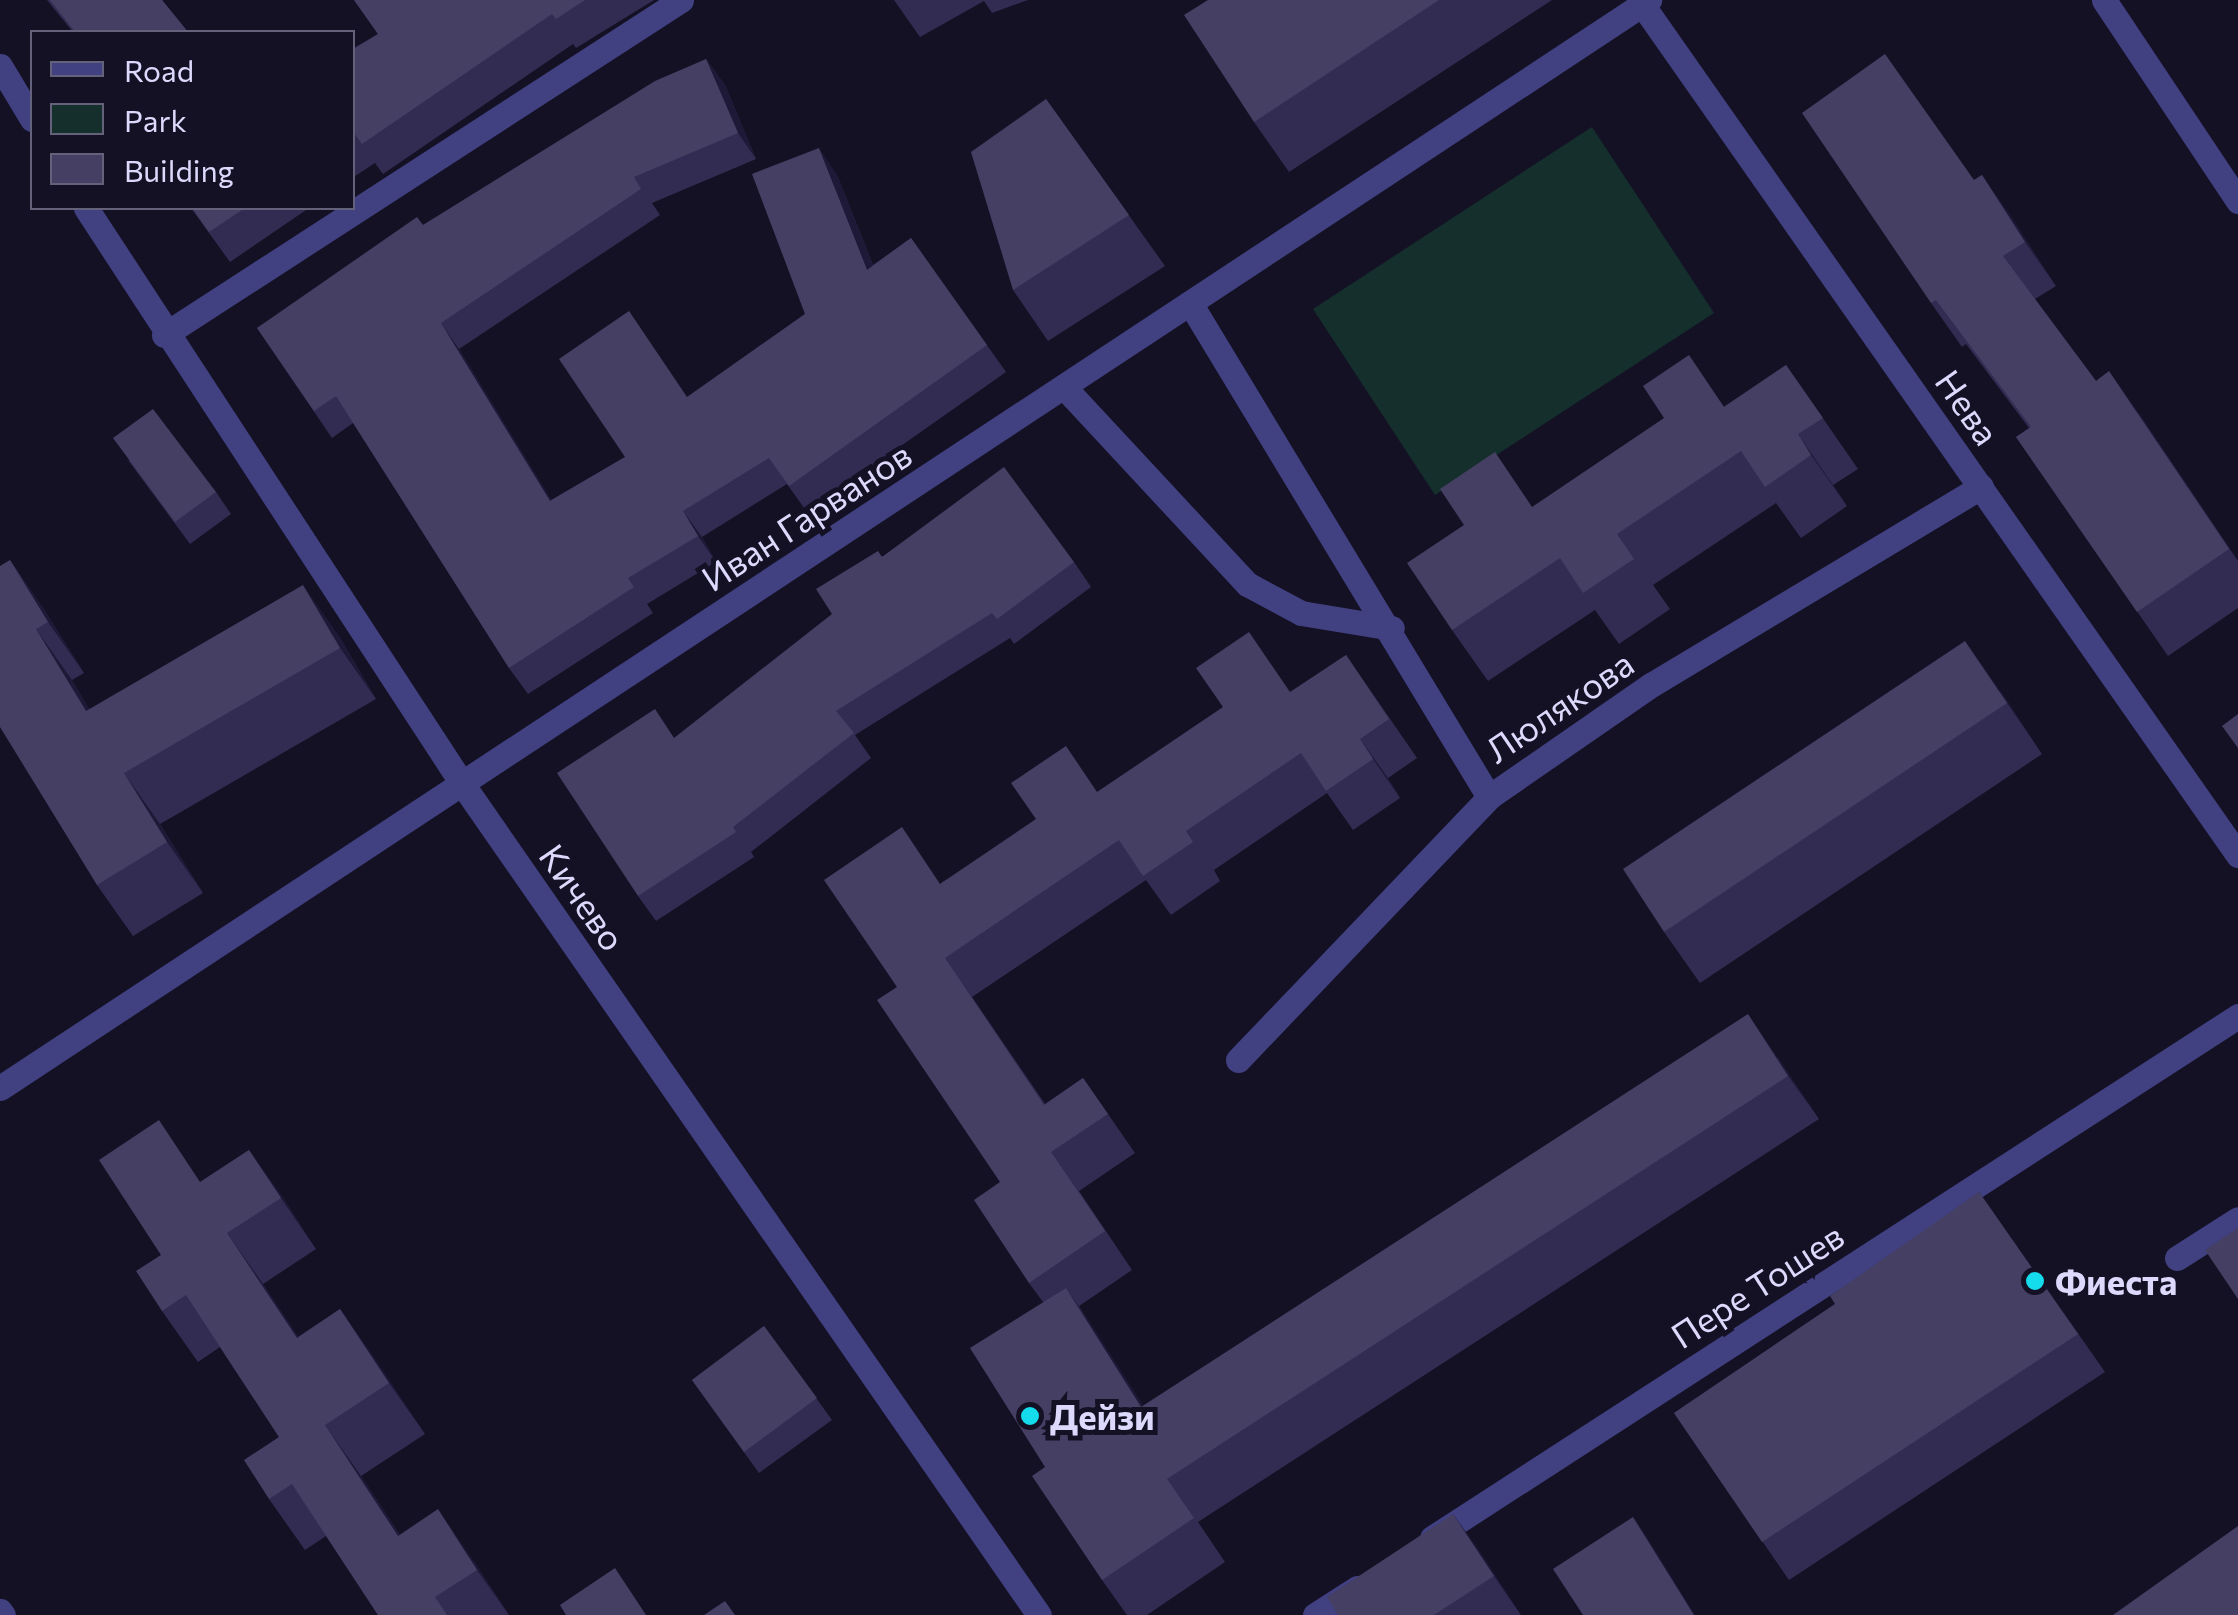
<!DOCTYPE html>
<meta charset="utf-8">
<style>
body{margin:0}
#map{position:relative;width:2238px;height:1615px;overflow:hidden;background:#141125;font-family:Commissioner,sans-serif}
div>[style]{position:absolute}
.green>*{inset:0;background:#152f2d}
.service>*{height:25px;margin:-12.5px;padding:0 12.5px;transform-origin:12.5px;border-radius:12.5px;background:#414080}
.minor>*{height:25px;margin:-12.5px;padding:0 12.5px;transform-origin:12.5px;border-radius:12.5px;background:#414080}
.tertiary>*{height:25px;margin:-12.5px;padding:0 12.5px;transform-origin:12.5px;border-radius:12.5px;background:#414080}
.wall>*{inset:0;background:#332c52}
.shaded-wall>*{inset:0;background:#1f1938}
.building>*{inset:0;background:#453f64}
.dots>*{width:28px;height:28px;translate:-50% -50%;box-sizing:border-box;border:5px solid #141125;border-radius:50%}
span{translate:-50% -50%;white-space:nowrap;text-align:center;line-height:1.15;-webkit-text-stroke:10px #141125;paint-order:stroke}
.street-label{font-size:35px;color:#dcd9fc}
.poi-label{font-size:35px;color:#dcd9fc;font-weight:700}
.left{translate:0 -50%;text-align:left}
.legend{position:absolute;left:30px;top:30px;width:325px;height:180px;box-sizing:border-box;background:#141125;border:2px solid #64617b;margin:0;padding:12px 18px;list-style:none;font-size:30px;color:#dcd9fc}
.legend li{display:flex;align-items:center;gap:20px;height:50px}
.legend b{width:50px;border:2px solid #64617b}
</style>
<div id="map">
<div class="green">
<i style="clip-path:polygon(1592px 127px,1714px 313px,1435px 495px,1313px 309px)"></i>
</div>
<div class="service">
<i style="left:1190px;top:303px;width:577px;rotate:58.82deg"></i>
<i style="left:1064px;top:387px;width:269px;rotate:47.1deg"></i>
<i style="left:1247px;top:584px;width:61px;rotate:28.2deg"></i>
<i style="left:1301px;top:613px;width:92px;rotate:9.4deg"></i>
<i style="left:2177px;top:1258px;width:72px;rotate:-32.6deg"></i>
</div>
<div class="minor">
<i style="left:1639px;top:0;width:1044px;rotate:54.99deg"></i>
<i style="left:2104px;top:0;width:242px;rotate:56.3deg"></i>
<i style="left:0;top:66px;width:62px;rotate:58.9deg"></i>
<i style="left:86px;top:208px;width:689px;rotate:56.84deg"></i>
<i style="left:463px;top:785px;width:1010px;rotate:55.24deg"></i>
<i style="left:164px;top:335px;width:616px;rotate:-32.94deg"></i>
<i style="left:1238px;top:1060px;width:364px;rotate:-46.3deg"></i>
<i style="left:1489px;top:797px;width:197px;rotate:-34.7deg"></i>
<i style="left:1651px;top:685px;width:385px;rotate:-31deg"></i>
<i style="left:0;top:1088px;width:1976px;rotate:-33.42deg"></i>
</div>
<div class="tertiary">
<i style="left:1432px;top:1538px;width:960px;rotate:-32.93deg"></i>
<i style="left:0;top:1611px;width:5px;rotate:53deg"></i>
<i style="left:1315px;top:1615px;width:50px;rotate:-32.7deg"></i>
</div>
<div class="wall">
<i style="clip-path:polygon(47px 0,162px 0,188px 32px,73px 32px)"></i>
<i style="clip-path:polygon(354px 0,654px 0,576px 48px,573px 44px,383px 174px,375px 163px,352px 178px,352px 49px,378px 34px)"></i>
<i style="clip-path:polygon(894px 0,1028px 0,992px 13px,984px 1px,920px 37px)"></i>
<i style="clip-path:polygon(1208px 0,1552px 0,1289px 172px,1254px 122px)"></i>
<i style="clip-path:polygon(706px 59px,725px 85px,756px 159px,652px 203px,660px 215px,459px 349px,551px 500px,625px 457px,688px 397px,805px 314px,837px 175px,873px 265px,911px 238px,1006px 372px,807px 512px,787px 484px,702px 537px,716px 562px,647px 604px,653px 613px,528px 694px,509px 668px,353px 423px,332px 438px,257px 328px,423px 225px)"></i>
<i style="clip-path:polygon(1046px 99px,1165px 266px,1048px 341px,1013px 290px)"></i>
<i style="clip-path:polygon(1982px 175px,2056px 286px,2035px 299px,2096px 381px,2140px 415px,2238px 561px,2238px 608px,2168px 656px,2016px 437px,2029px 428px,1966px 344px,1962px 347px,1931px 303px,1974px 180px)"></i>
<i style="clip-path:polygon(191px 208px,309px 208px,230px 262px)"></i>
<i style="clip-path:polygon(1786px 365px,1858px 469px,1833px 485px,1847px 506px,1801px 538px,1776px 503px,1653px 585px,1670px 609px,1619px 644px,1595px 610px,1488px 681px,1452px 630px,1533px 507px,1725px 406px)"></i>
<i style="clip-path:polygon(128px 460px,216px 492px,231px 514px,190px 544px)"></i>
<i style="clip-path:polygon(882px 556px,1074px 562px,1091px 587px,1014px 644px,1010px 638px,855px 735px,871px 758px,751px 852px,754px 857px,656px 921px,638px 896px,832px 614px)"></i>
<i style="clip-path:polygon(10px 560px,45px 611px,84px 673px,72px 680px,89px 709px,339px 636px,376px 699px,160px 824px,203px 893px,133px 936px,97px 885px)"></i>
<i style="clip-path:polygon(1346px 655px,1417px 758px,1388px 778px,1400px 798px,1353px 830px,1327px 793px,1214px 870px,1220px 881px,1171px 915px,1146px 880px,972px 997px,1045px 1104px,1083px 1078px,1135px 1153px,1079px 1191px,1132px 1270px,1079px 1306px,1143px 1406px,1778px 1058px,1819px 1119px,1198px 1522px,1225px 1562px,1147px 1615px,1127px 1615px,1102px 1580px,1045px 1467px,1043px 1302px,1029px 1283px,1000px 1182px,897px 987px,941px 883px,1097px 792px,1291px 692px)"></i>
<i style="clip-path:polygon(2001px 692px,2042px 754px,1700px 983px,1664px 932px)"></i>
<i style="clip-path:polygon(249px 1150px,316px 1249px,263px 1284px,298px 1337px,340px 1309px,425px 1434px,361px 1476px,400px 1535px,473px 1560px,509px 1615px,378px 1615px,326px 1536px,305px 1550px,269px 1499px,279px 1437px,220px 1347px,198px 1362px,162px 1311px,161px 1255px,202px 1181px)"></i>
<i style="clip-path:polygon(1979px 1192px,2105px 1372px,1789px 1580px,1674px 1413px,1835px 1304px)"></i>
<i style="clip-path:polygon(764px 1326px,832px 1420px,759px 1473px,692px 1380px)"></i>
<i style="clip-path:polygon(1453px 1514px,1521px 1615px,1338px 1615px)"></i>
</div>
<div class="shaded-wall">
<i style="clip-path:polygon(706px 59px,725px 85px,756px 159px,738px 133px)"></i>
<i style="clip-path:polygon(819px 148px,837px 175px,885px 296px,867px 270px)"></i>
<i style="clip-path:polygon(1982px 175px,2013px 219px,2056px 286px,2025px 242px)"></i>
<i style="clip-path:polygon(441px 323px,459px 349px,568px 527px,550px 501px)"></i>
<i style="clip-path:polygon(2109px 371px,2140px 415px,2238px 562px)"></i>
<i style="clip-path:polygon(1798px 434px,1833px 485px,1847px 506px,1811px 455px)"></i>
<i style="clip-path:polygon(683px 511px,702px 537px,716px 562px,698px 536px)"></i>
<i style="clip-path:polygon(10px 560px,45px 611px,84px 673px,48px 622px)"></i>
<i style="clip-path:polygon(303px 585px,339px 636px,376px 699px,340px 648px)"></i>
<i style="clip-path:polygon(36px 629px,72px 680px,121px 762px,86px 711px)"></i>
<i style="clip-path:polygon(1965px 641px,2001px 692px,2042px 754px,2007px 703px)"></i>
<i style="clip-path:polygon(1360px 739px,1388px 778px,1400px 798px,1373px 759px)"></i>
<i style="clip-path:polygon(124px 773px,160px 824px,203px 893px,167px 842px)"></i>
<i style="clip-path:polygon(1748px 1014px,1778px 1058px,1819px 1119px,1788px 1076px)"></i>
<i style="clip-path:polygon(249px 1150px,285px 1200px,316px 1249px,281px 1198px)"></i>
<i style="clip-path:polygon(227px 1233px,263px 1284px,332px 1389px,297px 1338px)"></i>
<i style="clip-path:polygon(1066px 1288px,1096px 1332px,1172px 1451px,1141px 1407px)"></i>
<i style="clip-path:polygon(340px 1309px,376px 1360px,425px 1434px,389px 1383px)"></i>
<i style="clip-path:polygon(325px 1425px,361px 1476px,434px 1587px,398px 1536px)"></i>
<i style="clip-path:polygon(438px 1509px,473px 1560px,509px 1615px,477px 1570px)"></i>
<i style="clip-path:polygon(1453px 1514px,1481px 1553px,1521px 1615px,1494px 1576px)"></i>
<i style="clip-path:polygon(1633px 1517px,1648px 1539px,1695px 1615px,1694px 1615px)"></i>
</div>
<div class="building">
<i style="clip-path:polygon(50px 0,162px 0,188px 32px,75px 32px)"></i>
<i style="clip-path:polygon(354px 0,585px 0,556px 19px,552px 14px,362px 144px,354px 133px,352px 134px,352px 50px,378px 34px)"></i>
<i style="clip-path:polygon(1208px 0,1439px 0,1254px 122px,1184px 15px)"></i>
<i style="clip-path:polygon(1885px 54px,1974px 180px,1982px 175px,2025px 242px,2003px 256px,2096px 381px,2109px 371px,2229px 549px,2137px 612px,2016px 437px,2031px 427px,1936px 300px,1931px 303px,1802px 113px)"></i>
<i style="clip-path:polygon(706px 59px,738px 133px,634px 177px,641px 189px,441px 323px,550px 501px,625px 457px,559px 359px,629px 311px,687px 397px,805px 314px,752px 174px,819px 148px,867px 270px,911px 238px,987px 345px,789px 486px,769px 458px,683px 511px,698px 536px,628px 578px,634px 587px,509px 668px,336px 396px,314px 411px,257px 328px,417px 217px,423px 225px,655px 81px)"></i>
<i style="clip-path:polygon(1046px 99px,1129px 215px,1013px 290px,971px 152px)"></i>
<i style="clip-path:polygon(192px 208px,245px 208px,209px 232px)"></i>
<i style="clip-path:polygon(1689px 355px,1724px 407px,1786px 365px,1823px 418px,1798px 434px,1811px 455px,1765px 487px,1741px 451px,1617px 534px,1634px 559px,1583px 593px,1560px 558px,1452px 630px,1407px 563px,1464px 525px,1440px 489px,1495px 452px,1532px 507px,1664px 418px,1643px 386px)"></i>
<i style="clip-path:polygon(153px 409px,216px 492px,175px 522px,113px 438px)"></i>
<i style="clip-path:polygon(1004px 467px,1074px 562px,997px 619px,992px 613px,836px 711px,854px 733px,733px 827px,736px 832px,638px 896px,557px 773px,655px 709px,674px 738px,832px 614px,816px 589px,878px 551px,882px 557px)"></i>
<i style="clip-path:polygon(10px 560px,48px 622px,36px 629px,86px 711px,303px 585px,340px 648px,124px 773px,167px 842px,97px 885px,0 727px,0 566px)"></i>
<i style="clip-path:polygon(1249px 632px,1290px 692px,1346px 655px,1389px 719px,1360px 739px,1373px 759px,1326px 791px,1301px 753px,1186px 831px,1193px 842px,1143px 876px,1119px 840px,945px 958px,1044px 1105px,1083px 1078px,1108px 1114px,1051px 1152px,1105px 1231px,1029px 1283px,974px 1200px,1000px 1182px,877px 1000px,897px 987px,824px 880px,902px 827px,940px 884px,1036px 819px,1011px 783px,1066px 746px,1097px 792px,1223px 707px,1196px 668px)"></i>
<i style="clip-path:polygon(1965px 641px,2007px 703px,1664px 932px,1623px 869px)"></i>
<i style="clip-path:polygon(2238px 714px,2238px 748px,2222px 726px)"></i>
<i style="clip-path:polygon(1748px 1014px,1788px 1076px,1167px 1479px,1194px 1518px,1102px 1580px,1032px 1476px,1045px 1467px,970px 1348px,1066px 1288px,1141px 1407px)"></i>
<i style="clip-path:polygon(159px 1120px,200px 1182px,249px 1150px,281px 1198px,227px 1233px,297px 1338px,340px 1309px,389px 1383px,325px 1425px,398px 1536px,438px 1509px,477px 1570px,435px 1597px,447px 1615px,378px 1615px,292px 1484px,269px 1499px,244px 1460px,279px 1437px,186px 1295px,162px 1311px,136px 1271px,161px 1255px,99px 1160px)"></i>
<i style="clip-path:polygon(1979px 1192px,2078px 1334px,1762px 1542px,1674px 1413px,1835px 1304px,1830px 1296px)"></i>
<i style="clip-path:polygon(2238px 1228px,2238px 1299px,2205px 1250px)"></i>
<i style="clip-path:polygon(764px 1326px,817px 1398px,744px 1452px,692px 1380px)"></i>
<i style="clip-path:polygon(1453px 1514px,1494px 1576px,1434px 1615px,1338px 1615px,1327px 1597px)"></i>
<i style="clip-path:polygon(1633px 1517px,1694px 1615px,1583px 1615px,1553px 1569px)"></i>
<i style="clip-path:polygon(2238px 1526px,2238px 1615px,2113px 1615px)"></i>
<i style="clip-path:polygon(615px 1568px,646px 1615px,566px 1615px,560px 1605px)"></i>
<i style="clip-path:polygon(725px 1601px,735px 1615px,704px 1615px)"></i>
</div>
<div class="dots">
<i style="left:2035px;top:1281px;background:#15dcec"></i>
<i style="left:1030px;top:1416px;background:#15dcec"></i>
</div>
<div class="street-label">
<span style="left:1968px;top:407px;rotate:55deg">Нева</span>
<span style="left:806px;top:516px;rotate:-33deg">Иван Гарванов</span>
<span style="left:1559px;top:706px;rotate:-34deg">Люлякова</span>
<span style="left:583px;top:897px;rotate:55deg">Кичево</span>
<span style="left:1757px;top:1285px;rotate:-33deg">Пере Тошев</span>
</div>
<div class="poi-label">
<span class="left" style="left:2055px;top:1281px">Фиеста</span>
<span class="left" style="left:1050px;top:1416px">Дейзи</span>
</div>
<ul class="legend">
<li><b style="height:12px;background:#414080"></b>Road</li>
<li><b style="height:28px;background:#152f2d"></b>Park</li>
<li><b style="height:28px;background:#453f64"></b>Building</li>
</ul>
</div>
